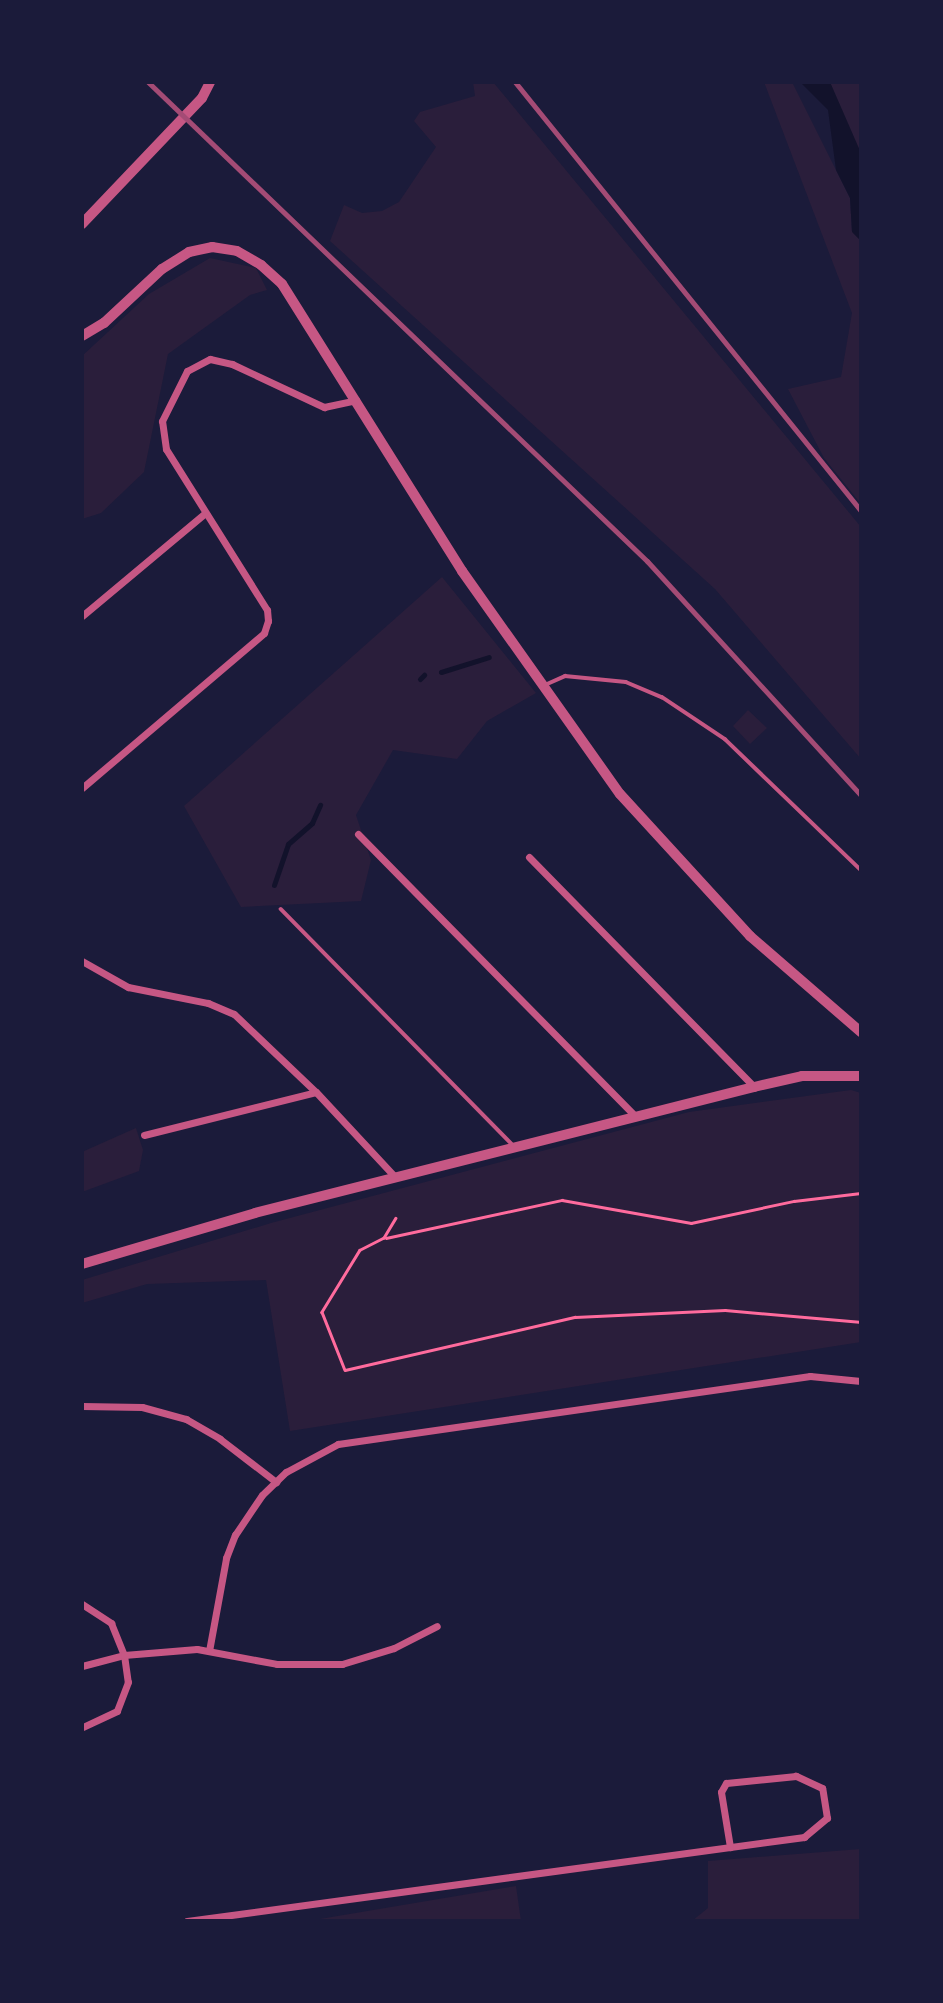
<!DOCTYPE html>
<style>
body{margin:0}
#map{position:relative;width:943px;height:2003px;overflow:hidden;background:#1b1b3a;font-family:Signika,sans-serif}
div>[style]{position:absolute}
.green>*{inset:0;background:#2a1e3b}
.water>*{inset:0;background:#12122b}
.stream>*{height:5px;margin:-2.5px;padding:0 2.5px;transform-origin:2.5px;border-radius:2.5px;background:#12122b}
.path>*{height:2.5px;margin:-1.25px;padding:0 1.25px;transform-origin:1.25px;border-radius:1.25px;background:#ff6b9d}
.service>*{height:3.5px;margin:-1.75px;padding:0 1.75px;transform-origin:1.75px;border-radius:1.75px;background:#c65784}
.minor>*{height:7px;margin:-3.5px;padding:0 3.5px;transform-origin:3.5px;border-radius:3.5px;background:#c65784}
.tertiary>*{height:10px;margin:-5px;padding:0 5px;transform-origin:5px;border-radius:5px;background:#c65784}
.rail>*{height:5px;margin:-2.5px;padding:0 2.5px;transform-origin:2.5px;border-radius:2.5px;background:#a44b75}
span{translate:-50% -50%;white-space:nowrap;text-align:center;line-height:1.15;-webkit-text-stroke:5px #1b1b3a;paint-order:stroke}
.frame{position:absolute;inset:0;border:84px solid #1b1b3a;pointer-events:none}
</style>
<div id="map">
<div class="green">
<i style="clip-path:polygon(473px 82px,493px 82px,861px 527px,861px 759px,715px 589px,330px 241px,344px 205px,362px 213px,382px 211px,399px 202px,436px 147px,414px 121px,420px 112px,475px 96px)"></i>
<i style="clip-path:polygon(764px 82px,792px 82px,850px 198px,852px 231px,861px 241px,861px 504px,824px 458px,788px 389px,841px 377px,852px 313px)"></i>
<i style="clip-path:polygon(830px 82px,861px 82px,861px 153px,844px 123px)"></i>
<i style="clip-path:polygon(210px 258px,256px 268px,267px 290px,250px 295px,168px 354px,144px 472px,101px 513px,82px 519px,82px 356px,149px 294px)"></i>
<i style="clip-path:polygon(442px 577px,536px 693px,487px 721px,457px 759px,393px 750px,356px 815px,371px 860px,361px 901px,241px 907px,184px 806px)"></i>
<i style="clip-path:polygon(748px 710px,767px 728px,750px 744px,733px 726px)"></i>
<i style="clip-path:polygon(851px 1090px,861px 1093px,861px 1342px,290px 1431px,266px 1280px,147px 1284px,82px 1303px,82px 1280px,271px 1223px,689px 1112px)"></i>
<i style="clip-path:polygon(136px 1128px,143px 1150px,139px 1171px,82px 1192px,82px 1152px)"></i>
<i style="clip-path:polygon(861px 1849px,861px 1921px,692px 1921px,708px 1908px,708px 1861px)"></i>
<i style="clip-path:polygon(516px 1886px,521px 1921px,308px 1921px)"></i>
</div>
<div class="water">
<i style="clip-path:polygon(800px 82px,830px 82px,861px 153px,861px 241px,852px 232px,850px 198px,836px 170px,828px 110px)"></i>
</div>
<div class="stream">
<i style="left:441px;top:672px;width:50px;rotate:-17.4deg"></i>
<i style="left:420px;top:679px;width:6px;rotate:-45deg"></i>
<i style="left:274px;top:885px;width:43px;rotate:-71.1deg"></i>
<i style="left:288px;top:844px;width:32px;rotate:-41deg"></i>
<i style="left:312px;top:823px;width:20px;rotate:-66deg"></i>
</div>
<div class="path">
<i style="left:396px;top:1218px;width:23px;rotate:121deg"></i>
<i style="left:384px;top:1238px;width:27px;rotate:153deg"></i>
<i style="left:360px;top:1250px;width:73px;rotate:121.5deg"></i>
<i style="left:322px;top:1312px;width:62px;rotate:68.4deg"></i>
<i style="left:345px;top:1370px;width:236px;rotate:-13deg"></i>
<i style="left:575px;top:1317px;width:150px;rotate:-2.7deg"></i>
<i style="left:725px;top:1310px;width:137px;rotate:5deg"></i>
<i style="left:386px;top:1238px;width:180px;rotate:-12.2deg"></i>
<i style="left:562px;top:1200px;width:131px;rotate:10.1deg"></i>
<i style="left:691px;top:1223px;width:105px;rotate:-12.1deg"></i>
<i style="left:794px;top:1201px;width:67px;rotate:-6.8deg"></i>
</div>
<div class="service">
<i style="left:545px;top:685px;width:22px;rotate:-24deg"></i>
<i style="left:565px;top:676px;width:61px;rotate:5.6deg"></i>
<i style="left:626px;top:682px;width:39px;rotate:23deg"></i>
<i style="left:662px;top:697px;width:76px;rotate:33.7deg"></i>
<i style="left:725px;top:739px;width:189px;rotate:43.9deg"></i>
<i style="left:281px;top:909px;width:331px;rotate:45.5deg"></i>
</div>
<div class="minor">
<i style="left:82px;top:616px;width:159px;rotate:-39.9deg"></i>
<i style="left:82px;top:788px;width:239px;rotate:-40.4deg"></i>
<i style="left:264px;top:633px;width:13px;rotate:-72deg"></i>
<i style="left:268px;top:621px;width:11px;rotate:-95deg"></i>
<i style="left:267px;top:610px;width:190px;rotate:-122.1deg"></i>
<i style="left:166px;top:449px;width:28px;rotate:-98deg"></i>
<i style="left:162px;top:421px;width:56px;rotate:-63.4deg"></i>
<i style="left:187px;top:371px;width:26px;rotate:-28deg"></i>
<i style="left:210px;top:359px;width:23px;rotate:13deg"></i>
<i style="left:232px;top:364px;width:102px;rotate:25.1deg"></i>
<i style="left:324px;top:407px;width:33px;rotate:-12deg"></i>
<i style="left:358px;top:834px;width:395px;rotate:45.5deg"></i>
<i style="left:529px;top:857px;width:322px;rotate:45.6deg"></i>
<i style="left:82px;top:961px;width:53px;rotate:29.5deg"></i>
<i style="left:128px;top:987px;width:82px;rotate:11.3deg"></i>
<i style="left:208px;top:1003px;width:28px;rotate:23deg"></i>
<i style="left:234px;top:1014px;width:113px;rotate:43.6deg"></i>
<i style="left:316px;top:1092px;width:115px;rotate:47.1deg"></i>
<i style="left:144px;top:1135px;width:177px;rotate:-14deg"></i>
<i style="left:82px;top:1406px;width:60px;rotate:1deg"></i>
<i style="left:142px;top:1407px;width:46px;rotate:15.3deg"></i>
<i style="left:186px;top:1419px;width:39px;rotate:30deg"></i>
<i style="left:220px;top:1439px;width:71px;rotate:37.5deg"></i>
<i style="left:82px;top:1604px;width:35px;rotate:33deg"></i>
<i style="left:111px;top:1623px;width:35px;rotate:68deg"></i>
<i style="left:124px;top:1655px;width:27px;rotate:82deg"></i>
<i style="left:128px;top:1682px;width:31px;rotate:111deg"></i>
<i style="left:117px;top:1711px;width:38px;rotate:155deg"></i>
<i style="left:209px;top:1651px;width:95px;rotate:-79.6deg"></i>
<i style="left:226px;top:1558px;width:25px;rotate:-69deg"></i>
<i style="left:235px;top:1535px;width:48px;rotate:-56deg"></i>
<i style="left:262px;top:1495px;width:33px;rotate:-44deg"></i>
<i style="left:286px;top:1472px;width:59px;rotate:-28.3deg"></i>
<i style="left:338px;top:1444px;width:477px;rotate:-8.2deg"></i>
<i style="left:810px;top:1376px;width:51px;rotate:5.6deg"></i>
<i style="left:82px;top:1666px;width:43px;rotate:-14.7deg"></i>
<i style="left:124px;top:1655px;width:73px;rotate:-4.7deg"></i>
<i style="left:197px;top:1649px;width:81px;rotate:10.6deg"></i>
<i style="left:277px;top:1664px;width:65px"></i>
<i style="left:342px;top:1664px;width:54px;rotate:-17.1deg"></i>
<i style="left:394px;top:1648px;width:48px;rotate:-27.1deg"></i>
<i style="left:187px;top:1921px;width:623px;rotate:-7.75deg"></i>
<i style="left:804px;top:1837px;width:30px;rotate:-40deg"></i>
<i style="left:827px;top:1818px;width:30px;rotate:-99deg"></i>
<i style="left:822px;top:1788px;width:29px;rotate:-155deg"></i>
<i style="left:796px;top:1776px;width:70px;rotate:174.3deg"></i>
<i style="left:726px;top:1783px;width:10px;rotate:119deg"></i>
<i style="left:721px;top:1792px;width:56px;rotate:80.7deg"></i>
</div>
<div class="tertiary">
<i style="left:82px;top:224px;width:174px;rotate:-46.4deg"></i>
<i style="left:202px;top:98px;width:18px;rotate:-63deg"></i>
<i style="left:82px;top:336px;width:26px;rotate:-31deg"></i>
<i style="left:104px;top:323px;width:79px;rotate:-43deg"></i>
<i style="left:162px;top:269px;width:32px;rotate:-32deg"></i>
<i style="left:189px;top:252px;width:24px;rotate:-12deg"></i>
<i style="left:212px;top:247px;width:25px;rotate:9deg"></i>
<i style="left:237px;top:251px;width:28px;rotate:30deg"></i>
<i style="left:261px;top:265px;width:28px;rotate:42deg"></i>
<i style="left:282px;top:284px;width:339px;rotate:57.9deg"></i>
<i style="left:462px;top:571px;width:273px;rotate:54.7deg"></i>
<i style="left:620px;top:794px;width:193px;rotate:47.5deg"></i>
<i style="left:750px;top:936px;width:147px;rotate:40.9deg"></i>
<i style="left:82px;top:1264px;width:180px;rotate:-16.4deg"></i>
<i style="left:255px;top:1213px;width:515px;rotate:-14.17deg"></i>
<i style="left:754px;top:1087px;width:49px;rotate:-12.9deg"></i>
<i style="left:802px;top:1076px;width:59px"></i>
</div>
<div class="rail">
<i style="left:148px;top:82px;width:692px;rotate:43.83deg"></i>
<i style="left:647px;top:561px;width:317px;rotate:47.6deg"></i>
<i style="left:515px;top:82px;width:551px;rotate:51.11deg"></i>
</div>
<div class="frame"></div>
</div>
